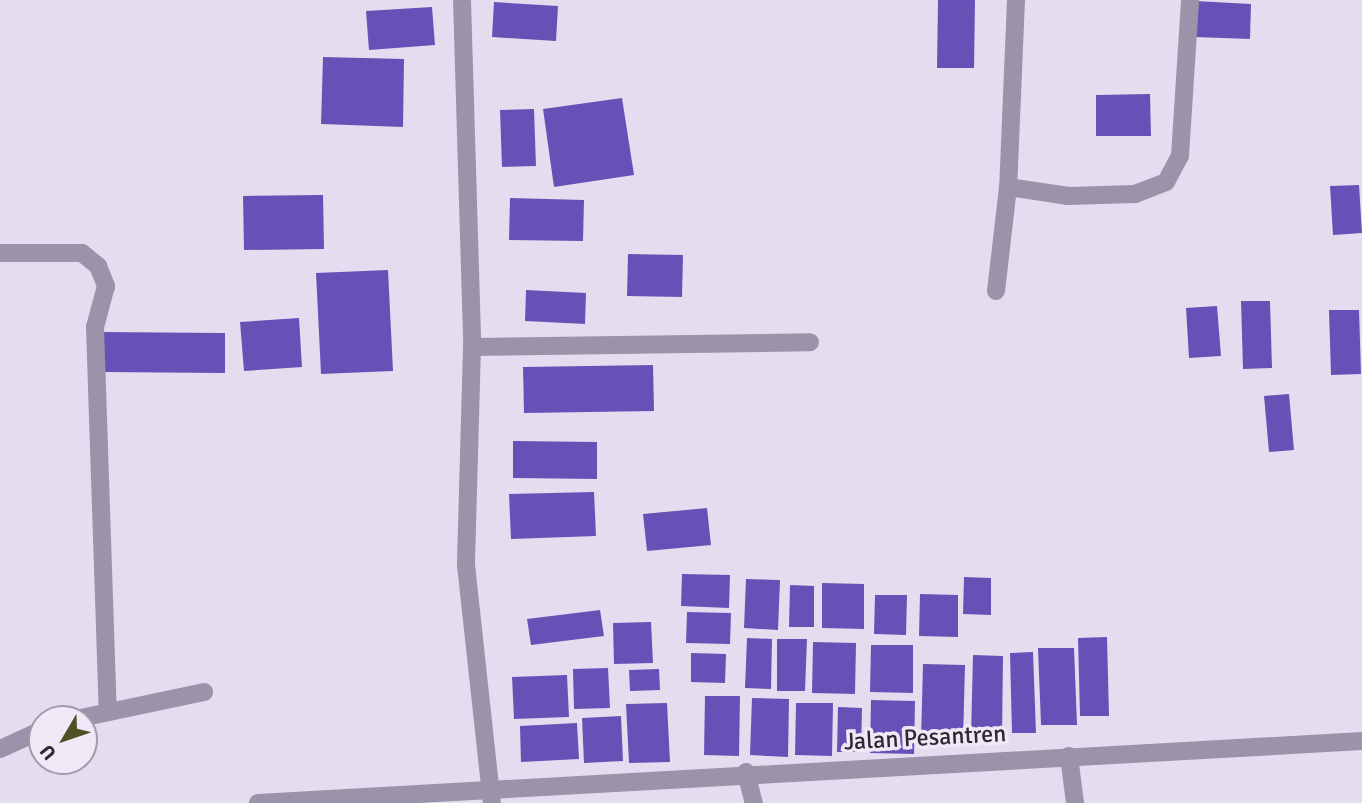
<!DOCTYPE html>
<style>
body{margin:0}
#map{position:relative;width:1362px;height:803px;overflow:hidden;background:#e5ddef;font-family:Signika,sans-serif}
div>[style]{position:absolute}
.building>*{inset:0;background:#6652b7}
.minor>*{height:18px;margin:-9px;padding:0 9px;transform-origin:9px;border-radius:9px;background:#9c93ab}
span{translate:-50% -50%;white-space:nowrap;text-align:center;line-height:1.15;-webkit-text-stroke:7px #f0e8f7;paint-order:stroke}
.street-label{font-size:24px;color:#2c2934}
.north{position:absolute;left:28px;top:705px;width:70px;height:70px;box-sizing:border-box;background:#f0e8f7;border:2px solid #a29ca9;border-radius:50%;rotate:231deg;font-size:19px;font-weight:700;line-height:28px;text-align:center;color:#2c2934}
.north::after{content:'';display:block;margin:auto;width:24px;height:32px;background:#4f5023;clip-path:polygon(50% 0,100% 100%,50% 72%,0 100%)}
</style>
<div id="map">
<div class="building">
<i style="clip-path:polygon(938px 0,975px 0,974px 68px,937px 68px)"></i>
<i style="clip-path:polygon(1195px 1px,1251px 4px,1250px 39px,1194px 37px)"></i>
<i style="clip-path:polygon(494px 2px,558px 6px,556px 41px,492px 37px)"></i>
<i style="clip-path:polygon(432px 7px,435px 45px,369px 50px,366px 11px)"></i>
<i style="clip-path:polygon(323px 57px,404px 59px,403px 127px,321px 124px)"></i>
<i style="clip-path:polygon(1150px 94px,1151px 136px,1096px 136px,1096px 95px)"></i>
<i style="clip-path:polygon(622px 98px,634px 175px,554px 187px,543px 109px)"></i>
<i style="clip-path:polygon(534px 109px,536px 166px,502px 167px,500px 110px)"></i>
<i style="clip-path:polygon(1359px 185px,1362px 233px,1333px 235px,1330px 186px)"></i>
<i style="clip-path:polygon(323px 195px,324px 249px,244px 250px,243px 196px)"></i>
<i style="clip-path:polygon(510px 198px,584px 200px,583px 241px,509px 240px)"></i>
<i style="clip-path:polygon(628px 254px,683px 255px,682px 297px,627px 296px)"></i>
<i style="clip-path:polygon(388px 270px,393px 371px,321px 374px,316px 273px)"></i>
<i style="clip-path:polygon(526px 290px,586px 293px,585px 324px,525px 321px)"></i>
<i style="clip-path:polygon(1241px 301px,1270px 301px,1272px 368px,1243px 369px)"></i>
<i style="clip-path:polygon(1217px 306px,1221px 356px,1189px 358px,1186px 308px)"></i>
<i style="clip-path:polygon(1329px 310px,1359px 310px,1361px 374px,1331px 375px)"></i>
<i style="clip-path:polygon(299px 318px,302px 367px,244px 371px,240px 322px)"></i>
<i style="clip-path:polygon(101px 332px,225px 333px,225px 373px,101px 372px)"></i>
<i style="clip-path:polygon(653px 365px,654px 411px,524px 413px,523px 367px)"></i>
<i style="clip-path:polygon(1289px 394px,1294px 450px,1269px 452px,1264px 396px)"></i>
<i style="clip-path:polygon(513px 441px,597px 442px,597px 479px,513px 478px)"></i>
<i style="clip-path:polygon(594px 492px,596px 536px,511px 539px,509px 494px)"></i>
<i style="clip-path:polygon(707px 508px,711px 545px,647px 551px,643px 514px)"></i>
<i style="clip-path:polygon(682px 574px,730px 575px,729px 608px,681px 606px)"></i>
<i style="clip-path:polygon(964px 577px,991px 578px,991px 615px,963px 614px)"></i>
<i style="clip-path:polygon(746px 579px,780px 580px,778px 630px,744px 628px)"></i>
<i style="clip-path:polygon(822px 583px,864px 584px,864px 629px,822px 628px)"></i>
<i style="clip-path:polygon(790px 585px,814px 586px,814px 627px,789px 627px)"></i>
<i style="clip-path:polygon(920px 594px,958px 595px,958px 637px,919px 636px)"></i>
<i style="clip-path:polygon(875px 595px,907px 595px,906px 635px,874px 634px)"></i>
<i style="clip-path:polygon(600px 610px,604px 636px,531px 645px,527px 619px)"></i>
<i style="clip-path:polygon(687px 612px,731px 613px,730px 644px,686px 643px)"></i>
<i style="clip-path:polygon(651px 622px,653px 663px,614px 664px,613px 623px)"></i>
<i style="clip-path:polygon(1107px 637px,1109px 716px,1080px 716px,1078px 638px)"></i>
<i style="clip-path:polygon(747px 638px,772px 639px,771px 689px,745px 688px)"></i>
<i style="clip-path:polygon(777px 639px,807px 639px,805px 691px,777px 691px)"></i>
<i style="clip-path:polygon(813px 642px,856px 643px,855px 694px,812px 693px)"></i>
<i style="clip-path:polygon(871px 645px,913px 645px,913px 693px,870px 692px)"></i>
<i style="clip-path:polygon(1038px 648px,1074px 648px,1077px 725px,1041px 725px)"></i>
<i style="clip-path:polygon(1033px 652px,1036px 733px,1012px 733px,1010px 653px)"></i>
<i style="clip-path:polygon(691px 653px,726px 654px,725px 683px,691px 682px)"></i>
<i style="clip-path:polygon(973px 655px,1003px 656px,1002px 737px,971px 736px)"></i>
<i style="clip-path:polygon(923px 664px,965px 665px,963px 742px,921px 741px)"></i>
<i style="clip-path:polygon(608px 668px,610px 708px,574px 709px,573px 669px)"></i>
<i style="clip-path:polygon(659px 669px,660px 690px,630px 691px,629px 670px)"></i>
<i style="clip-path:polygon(567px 675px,569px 717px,514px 719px,512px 677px)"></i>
<i style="clip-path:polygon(705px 696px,740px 696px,739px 756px,704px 755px)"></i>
<i style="clip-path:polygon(752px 698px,789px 699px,788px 757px,750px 755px)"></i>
<i style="clip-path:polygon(871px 700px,915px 701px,914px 754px,870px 753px)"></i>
<i style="clip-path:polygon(667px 703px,670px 762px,629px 763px,626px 704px)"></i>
<i style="clip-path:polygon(796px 703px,833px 703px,832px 756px,795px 755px)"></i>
<i style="clip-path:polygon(838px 707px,862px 708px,861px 752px,837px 752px)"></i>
<i style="clip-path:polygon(621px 716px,623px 761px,584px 763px,582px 718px)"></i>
<i style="clip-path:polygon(577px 723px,579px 759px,521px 762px,520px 726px)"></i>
</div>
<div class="minor">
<i style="left:462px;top:0;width:347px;rotate:88.3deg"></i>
<i style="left:472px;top:347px;width:218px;rotate:91.6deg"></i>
<i style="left:466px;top:565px;width:239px;rotate:83.8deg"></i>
<i style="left:1016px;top:0;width:187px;rotate:92.4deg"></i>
<i style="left:1008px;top:187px;width:61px;rotate:8.5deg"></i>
<i style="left:1068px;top:196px;width:67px;rotate:-1.7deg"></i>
<i style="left:1135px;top:194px;width:33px;rotate:-21deg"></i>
<i style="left:1166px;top:182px;width:30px;rotate:-62deg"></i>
<i style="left:1180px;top:156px;width:156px;rotate:-86.3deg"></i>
<i style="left:0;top:253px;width:82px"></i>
<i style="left:82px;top:253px;width:21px;rotate:39deg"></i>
<i style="left:98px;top:266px;width:22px;rotate:68deg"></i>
<i style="left:106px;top:286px;width:42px;rotate:105deg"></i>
<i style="left:95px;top:327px;width:385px;rotate:88.1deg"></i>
<i style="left:996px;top:291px;width:105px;rotate:-83.4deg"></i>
<i style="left:472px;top:347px;width:338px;rotate:-0.8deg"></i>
<i style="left:76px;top:719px;width:131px;rotate:-11.9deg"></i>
<i style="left:0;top:749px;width:46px;rotate:-24.3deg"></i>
<i style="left:1069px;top:756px;width:47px;rotate:82.7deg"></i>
<i style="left:746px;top:772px;width:32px;rotate:76deg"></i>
<i style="left:258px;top:803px;width:1106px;rotate:-3.21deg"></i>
</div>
<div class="street-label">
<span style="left:925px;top:738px;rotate:-3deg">Jalan Pesantren</span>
</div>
<div class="north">U</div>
</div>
